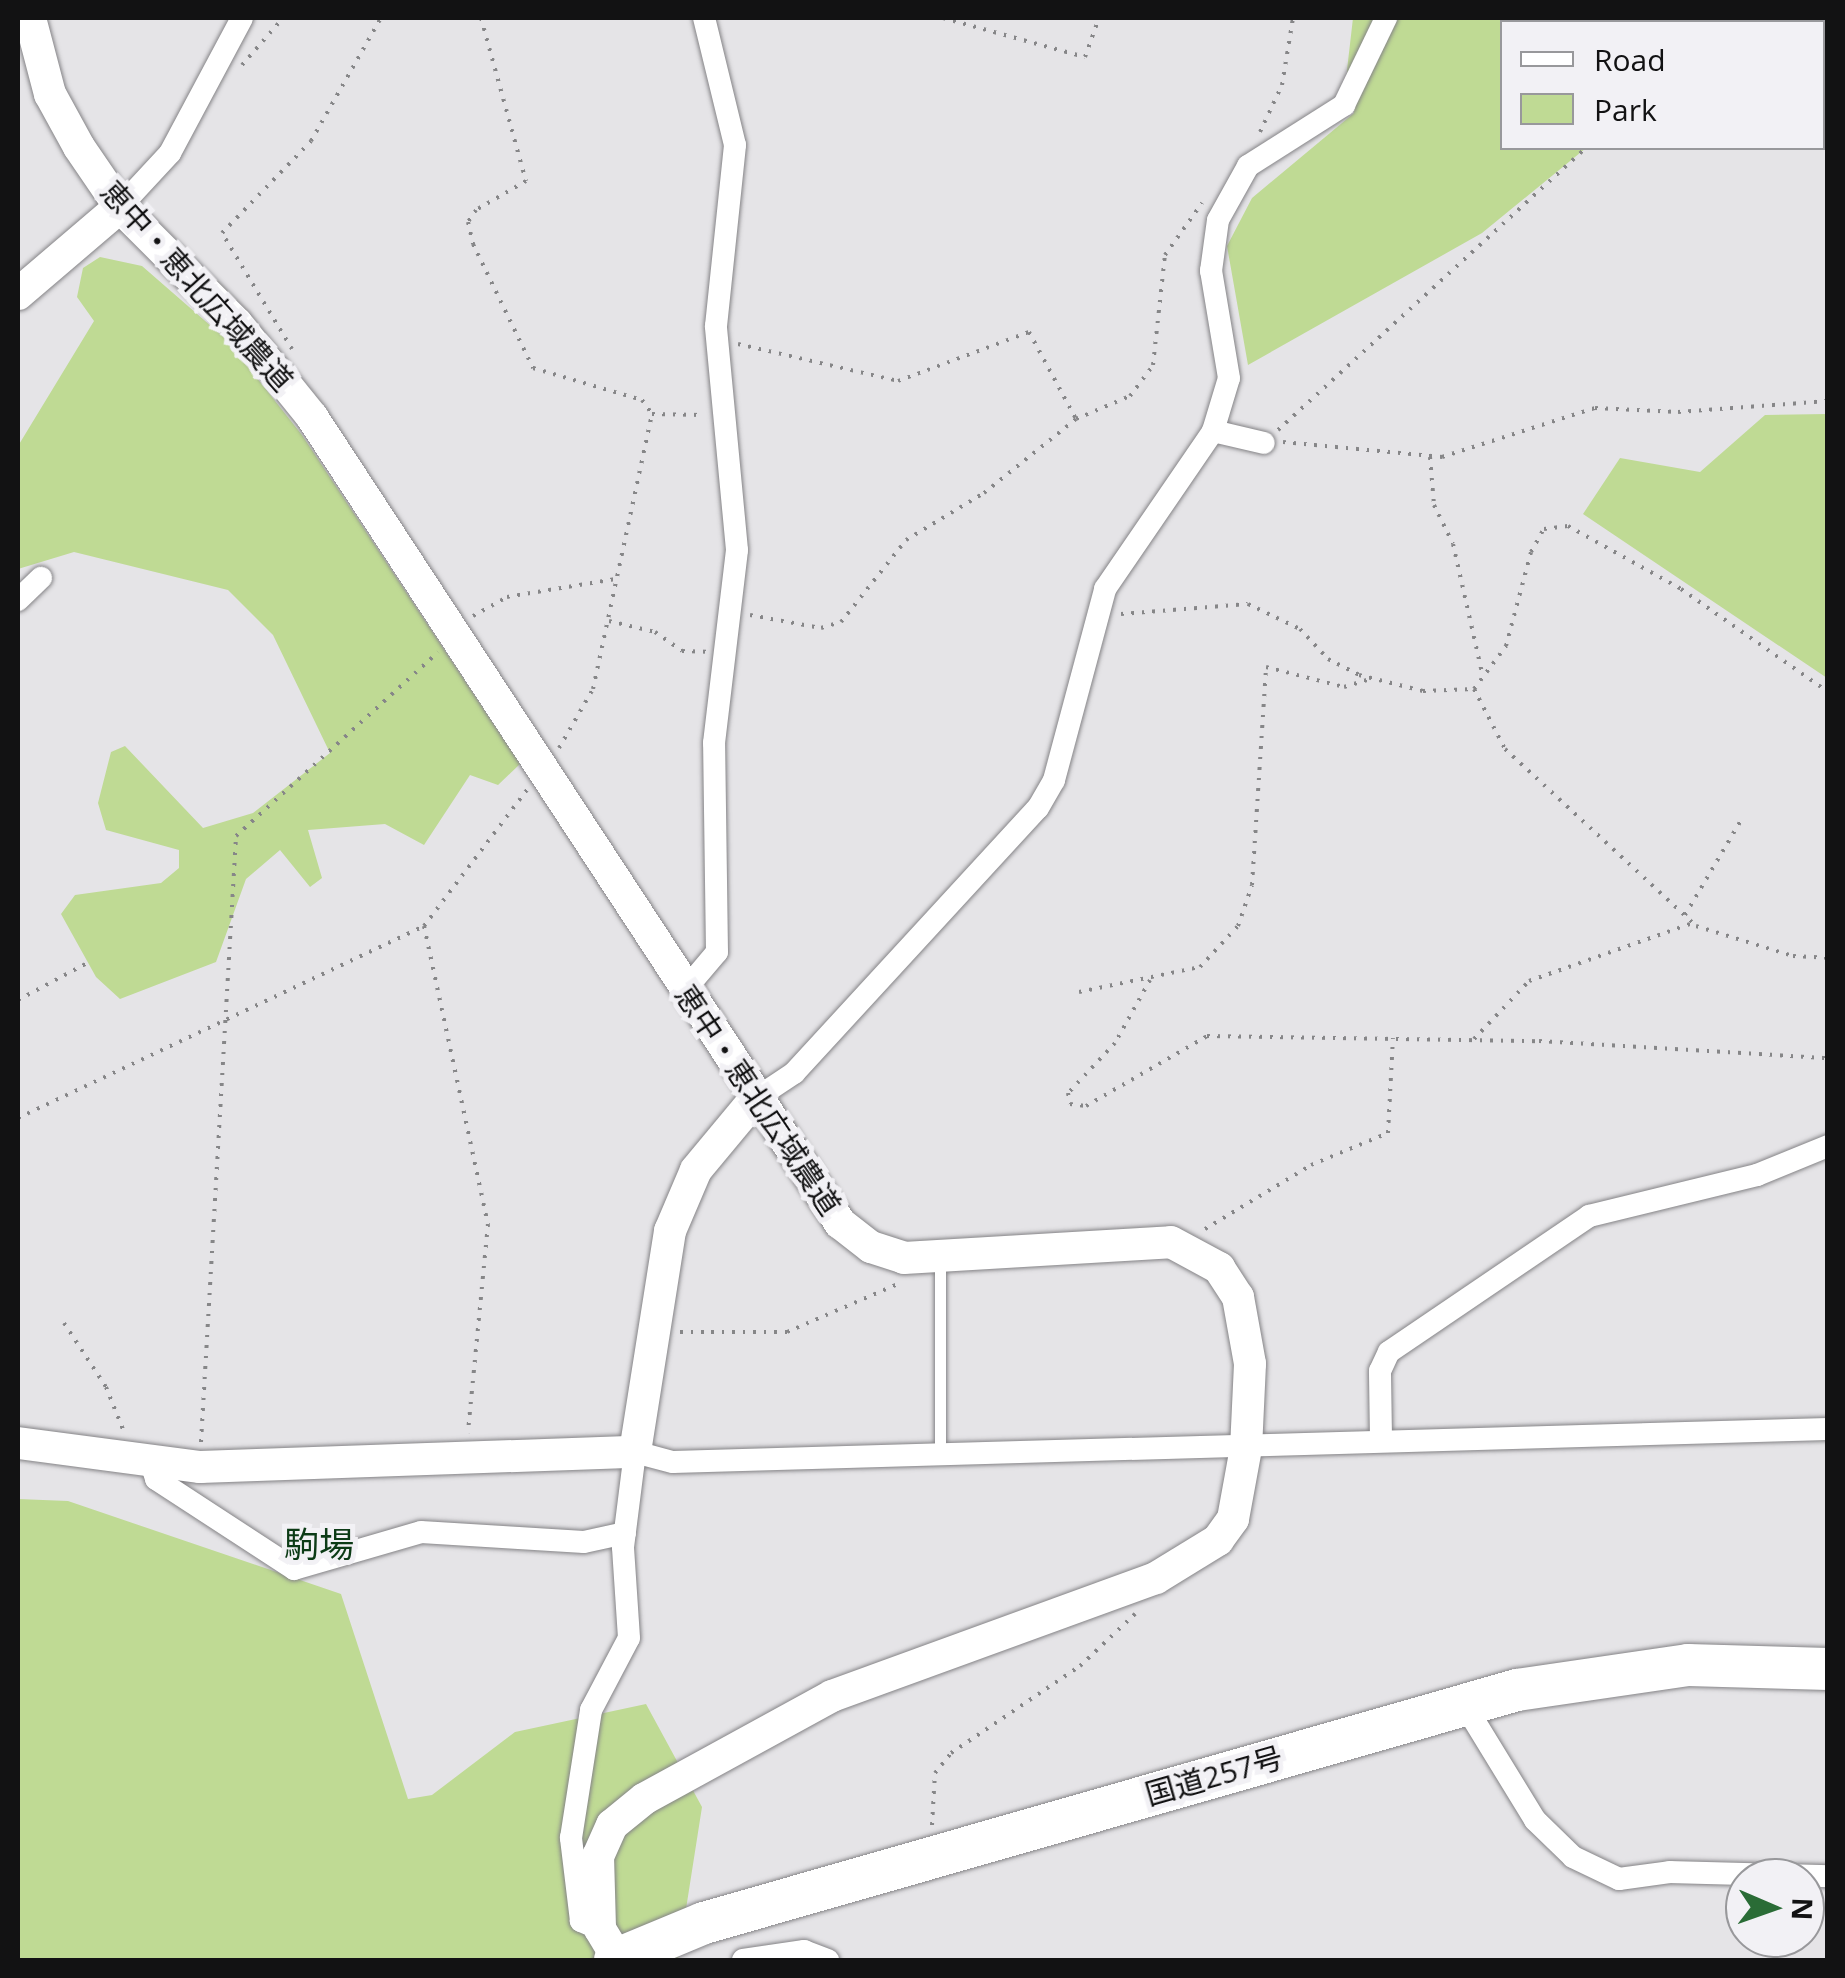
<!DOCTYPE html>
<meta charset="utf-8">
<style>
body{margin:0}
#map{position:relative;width:1845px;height:1978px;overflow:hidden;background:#e5e4e7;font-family:"Open Sans","Noto Sans JP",sans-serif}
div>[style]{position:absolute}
.green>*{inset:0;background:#bfda94}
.path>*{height:4px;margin-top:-2px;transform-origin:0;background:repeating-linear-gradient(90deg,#868688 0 2.5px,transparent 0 10.5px)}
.roads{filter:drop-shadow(0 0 2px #848386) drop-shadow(0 0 2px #848386)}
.lane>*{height:11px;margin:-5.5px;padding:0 5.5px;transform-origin:5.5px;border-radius:5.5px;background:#fff}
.street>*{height:22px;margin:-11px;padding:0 11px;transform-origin:11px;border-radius:11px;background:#fff}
.secondary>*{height:32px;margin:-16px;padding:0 16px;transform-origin:16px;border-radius:16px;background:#fff}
.highway>*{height:42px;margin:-21px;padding:0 21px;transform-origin:21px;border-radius:21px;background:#fff}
span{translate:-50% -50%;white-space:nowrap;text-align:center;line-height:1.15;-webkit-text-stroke:10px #f2f1f5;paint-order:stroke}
.street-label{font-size:30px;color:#121213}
.quarter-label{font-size:35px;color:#0c3b16}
.frame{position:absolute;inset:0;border:20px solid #121213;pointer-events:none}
.legend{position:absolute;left:1500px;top:20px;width:325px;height:130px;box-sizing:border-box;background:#f2f1f5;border:2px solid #98989b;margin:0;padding:12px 18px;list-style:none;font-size:30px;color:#121213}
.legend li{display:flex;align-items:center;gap:20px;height:50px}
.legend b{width:50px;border:2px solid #98989b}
.north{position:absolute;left:1725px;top:1858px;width:100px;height:100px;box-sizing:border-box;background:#f2f1f5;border:2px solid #98989b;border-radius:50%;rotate:92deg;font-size:28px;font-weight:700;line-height:40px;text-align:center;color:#121213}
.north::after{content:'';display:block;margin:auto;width:35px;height:45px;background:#2a6c36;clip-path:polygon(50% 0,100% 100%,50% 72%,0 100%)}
</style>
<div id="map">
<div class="green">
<i style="clip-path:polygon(1353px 18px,1738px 18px,1502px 22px,1502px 148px,1586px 148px,1482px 233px,1248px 365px,1227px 246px,1252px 198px,1354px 113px,1347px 70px)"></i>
<i style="clip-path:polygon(100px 257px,142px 266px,227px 340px,302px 435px,520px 764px,498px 785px,470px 775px,424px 845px,385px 824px,308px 830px,322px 878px,310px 887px,280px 850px,246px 879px,216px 962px,120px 999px,96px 977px,61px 914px,75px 895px,161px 883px,179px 868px,179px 850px,106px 830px,98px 803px,111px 752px,125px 746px,203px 828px,253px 813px,330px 753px,273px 635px,228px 590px,74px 552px,18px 569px,18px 446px,94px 321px,77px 297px,83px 268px)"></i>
<i style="clip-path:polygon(1827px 414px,1827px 678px,1583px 514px,1620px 458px,1700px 472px,1765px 415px)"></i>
<i style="clip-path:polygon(18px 1499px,68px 1501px,341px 1594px,408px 1799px,432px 1795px,515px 1732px,646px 1704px,702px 1807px,678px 1960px,18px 1960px)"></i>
</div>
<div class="path">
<i style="left:481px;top:18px;width:169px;rotate:74.6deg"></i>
<i style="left:526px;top:181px;width:58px;rotate:149.9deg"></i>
<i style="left:476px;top:210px;width:14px;rotate:124deg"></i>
<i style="left:468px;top:222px;width:23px;rotate:77deg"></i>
<i style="left:473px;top:244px;width:138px;rotate:64.2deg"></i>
<i style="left:533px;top:368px;width:114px;rotate:16.4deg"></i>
<i style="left:642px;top:400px;width:17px;rotate:54deg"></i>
<i style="left:943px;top:18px;width:147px;rotate:15.4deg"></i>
<i style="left:1085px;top:57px;width:41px;rotate:-70.3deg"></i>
<i style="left:1728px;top:22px;width:7px;rotate:-34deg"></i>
<i style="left:242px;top:65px;width:62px;rotate:-48.9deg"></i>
<i style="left:1260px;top:132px;width:52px;rotate:-64.9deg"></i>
<i style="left:1282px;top:85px;width:68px;rotate:-80.7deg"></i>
<i style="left:738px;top:344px;width:164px;rotate:13deg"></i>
<i style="left:898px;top:381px;width:140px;rotate:-20.5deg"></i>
<i style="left:1029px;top:332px;width:99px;rotate:61.6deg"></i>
<i style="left:292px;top:349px;width:135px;rotate:-121.1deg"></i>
<i style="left:222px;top:233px;width:128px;rotate:-45.9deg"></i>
<i style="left:311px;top:141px;width:142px;rotate:-60.4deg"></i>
<i style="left:1278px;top:430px;width:418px;rotate:-42.5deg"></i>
<i style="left:1283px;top:442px;width:160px;rotate:5.4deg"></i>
<i style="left:1442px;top:457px;width:161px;rotate:-17.8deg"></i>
<i style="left:1595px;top:408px;width:83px;rotate:2.8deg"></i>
<i style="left:1678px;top:412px;width:150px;rotate:-4.2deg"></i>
<i style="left:1430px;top:457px;width:48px;rotate:85.2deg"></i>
<i style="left:1434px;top:505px;width:43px;rotate:64deg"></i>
<i style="left:1453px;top:544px;width:132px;rotate:77.3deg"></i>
<i style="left:1121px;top:614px;width:127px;rotate:-4.5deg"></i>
<i style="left:1248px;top:604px;width:58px;rotate:25.7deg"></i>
<i style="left:1300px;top:629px;width:41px;rotate:47deg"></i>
<i style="left:1328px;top:659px;width:35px;rotate:27deg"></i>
<i style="left:1359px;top:675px;width:66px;rotate:14deg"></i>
<i style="left:1423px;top:691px;width:51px;rotate:-2.2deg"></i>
<i style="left:1474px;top:689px;width:54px;rotate:-53.3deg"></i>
<i style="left:1506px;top:646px;width:97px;rotate:-75.1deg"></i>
<i style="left:1531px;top:552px;width:26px;rotate:-61deg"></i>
<i style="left:1544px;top:529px;width:24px;rotate:-7deg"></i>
<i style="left:1568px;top:526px;width:129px;rotate:29.1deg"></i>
<i style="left:1681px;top:589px;width:179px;rotate:35deg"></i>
<i style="left:750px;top:615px;width:72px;rotate:10.4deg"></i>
<i style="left:821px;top:628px;width:21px;rotate:-17deg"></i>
<i style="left:841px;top:622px;width:105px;rotate:-51.6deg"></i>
<i style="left:906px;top:540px;width:91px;rotate:-31.1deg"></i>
<i style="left:984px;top:493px;width:118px;rotate:-38.8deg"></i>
<i style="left:1076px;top:419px;width:59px;rotate:-23.1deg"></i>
<i style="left:1130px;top:396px;width:39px;rotate:-53deg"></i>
<i style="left:1153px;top:365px;width:111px;rotate:-83.8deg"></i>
<i style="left:1165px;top:255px;width:64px;rotate:-54.6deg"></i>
<i style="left:473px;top:616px;width:39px;rotate:-29deg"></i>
<i style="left:507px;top:597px;width:110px;rotate:-9.4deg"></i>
<i style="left:609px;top:621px;width:47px;rotate:13.4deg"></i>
<i style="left:655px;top:632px;width:33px;rotate:35deg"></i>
<i style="left:682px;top:651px;width:25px;rotate:2deg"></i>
<i style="left:1474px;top:689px;width:68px;rotate:62.7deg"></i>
<i style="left:1505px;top:749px;width:260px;rotate:42.8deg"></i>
<i style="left:1696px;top:926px;width:102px;rotate:17.2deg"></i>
<i style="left:1793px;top:956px;width:35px;rotate:3deg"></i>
<i style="left:559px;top:748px;width:68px;rotate:-60deg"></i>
<i style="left:593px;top:689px;width:281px;rotate:-77.9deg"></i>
<i style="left:652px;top:414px;width:50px;rotate:1.1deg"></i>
<i style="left:1685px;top:915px;width:114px;rotate:-59.4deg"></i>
<i style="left:424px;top:926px;width:305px;rotate:77.9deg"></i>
<i style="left:488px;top:1224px;width:210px;rotate:95.5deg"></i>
<i style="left:1150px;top:980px;width:72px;rotate:119.1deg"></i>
<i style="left:1115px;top:1043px;width:69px;rotate:133.2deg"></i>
<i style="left:1068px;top:1093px;width:11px;rotate:80deg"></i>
<i style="left:1070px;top:1104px;width:16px;rotate:7deg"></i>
<i style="left:1086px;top:1106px;width:140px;rotate:-30deg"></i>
<i style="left:1207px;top:1036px;width:332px;rotate:0.9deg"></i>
<i style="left:1539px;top:1041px;width:289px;rotate:3.4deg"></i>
<i style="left:1079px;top:992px;width:124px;rotate:-11.7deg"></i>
<i style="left:1200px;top:967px;width:56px;rotate:-47.2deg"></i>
<i style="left:1238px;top:926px;width:43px;rotate:-71.1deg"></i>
<i style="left:1252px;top:885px;width:218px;rotate:-86.3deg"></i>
<i style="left:1266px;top:667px;width:81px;rotate:14.4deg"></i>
<i style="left:1344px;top:687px;width:30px;rotate:-17deg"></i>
<i style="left:18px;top:1000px;width:78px;rotate:-28.2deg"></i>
<i style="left:1474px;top:1039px;width:80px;rotate:-46.5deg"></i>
<i style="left:1529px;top:981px;width:174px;rotate:-19.5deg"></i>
<i style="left:18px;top:1118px;width:449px;rotate:-25.3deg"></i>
<i style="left:424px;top:926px;width:171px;rotate:-52.9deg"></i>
<i style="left:1205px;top:1229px;width:124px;rotate:-31.1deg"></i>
<i style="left:1311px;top:1165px;width:83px;rotate:-22.6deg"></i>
<i style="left:1388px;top:1133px;width:95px;rotate:-87deg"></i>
<i style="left:64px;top:1323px;width:77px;rotate:56.7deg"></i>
<i style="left:106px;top:1387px;width:48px;rotate:68.2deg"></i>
<i style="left:680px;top:1332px;width:107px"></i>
<i style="left:787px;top:1332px;width:123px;rotate:-23.4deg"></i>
<i style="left:201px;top:1442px;width:607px;rotate:-86.69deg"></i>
<i style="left:236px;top:836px;width:273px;rotate:-42.3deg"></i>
<i style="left:932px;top:1825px;width:52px;rotate:-86.7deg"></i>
<i style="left:935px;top:1773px;width:26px;rotate:-51deg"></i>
<i style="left:951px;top:1753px;width:156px;rotate:-34deg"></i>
<i style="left:1080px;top:1666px;width:76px;rotate:-43.4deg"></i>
</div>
<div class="roads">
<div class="lane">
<i style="left:940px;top:1455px;width:196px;rotate:-90deg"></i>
</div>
<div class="street">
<i style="left:120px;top:207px;width:74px;rotate:-47.2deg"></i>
<i style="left:170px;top:153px;width:153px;rotate:-61.9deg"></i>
<i style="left:1213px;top:431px;width:52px;rotate:13.2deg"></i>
<i style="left:18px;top:600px;width:32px;rotate:-44deg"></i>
<i style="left:684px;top:991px;width:51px;rotate:-49.8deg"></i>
<i style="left:717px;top:952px;width:209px;rotate:-90.8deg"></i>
<i style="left:714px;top:743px;width:194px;rotate:-83.2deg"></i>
<i style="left:737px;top:550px;width:225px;rotate:-95.4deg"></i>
<i style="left:716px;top:326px;width:182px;rotate:-84deg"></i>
<i style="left:735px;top:145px;width:131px;rotate:-103.7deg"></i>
<i style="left:755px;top:1099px;width:47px;rotate:-33.7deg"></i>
<i style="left:794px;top:1073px;width:360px;rotate:-47.4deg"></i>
<i style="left:1038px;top:808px;width:32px;rotate:-60deg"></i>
<i style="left:1054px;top:780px;width:198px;rotate:-75deg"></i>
<i style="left:1105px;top:589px;width:191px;rotate:-55.6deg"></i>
<i style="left:1213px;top:431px;width:55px;rotate:-73.2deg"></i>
<i style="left:1229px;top:378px;width:109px;rotate:-99.5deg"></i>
<i style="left:1211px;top:271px;width:51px;rotate:-82.2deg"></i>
<i style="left:1218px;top:220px;width:62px;rotate:-60.9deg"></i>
<i style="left:1248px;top:166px;width:114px;rotate:-32.4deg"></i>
<i style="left:1344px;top:105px;width:97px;rotate:-64.2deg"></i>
<i style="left:1381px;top:1438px;width:67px;rotate:-90.9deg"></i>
<i style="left:1380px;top:1371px;width:21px;rotate:-65deg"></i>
<i style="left:1389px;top:1352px;width:242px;rotate:-34.2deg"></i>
<i style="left:1589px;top:1216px;width:173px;rotate:-13.7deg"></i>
<i style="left:1757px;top:1175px;width:77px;rotate:-22.2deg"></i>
<i style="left:150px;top:1460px;width:20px;rotate:72deg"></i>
<i style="left:156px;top:1479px;width:165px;rotate:33.1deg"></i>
<i style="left:294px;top:1569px;width:132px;rotate:-16.2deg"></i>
<i style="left:421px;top:1532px;width:163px;rotate:3.5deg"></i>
<i style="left:584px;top:1542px;width:42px;rotate:-12.4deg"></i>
<i style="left:1464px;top:1704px;width:136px;rotate:58.5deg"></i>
<i style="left:1535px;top:1820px;width:53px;rotate:44.2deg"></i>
<i style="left:1573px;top:1857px;width:51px;rotate:25.6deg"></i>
<i style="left:1619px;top:1879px;width:51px;rotate:-7.8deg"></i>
<i style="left:1670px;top:1872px;width:158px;rotate:1.5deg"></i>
<i style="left:600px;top:1929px;width:21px;rotate:-157deg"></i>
<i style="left:581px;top:1921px;width:84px;rotate:-96.9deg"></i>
<i style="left:571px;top:1838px;width:130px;rotate:-81.1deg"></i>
<i style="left:591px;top:1710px;width:81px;rotate:-62.2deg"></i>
<i style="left:629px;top:1638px;width:91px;rotate:-93.8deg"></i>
<i style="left:623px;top:1547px;width:96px;rotate:-82.8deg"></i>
<i style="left:635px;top:1452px;width:39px;rotate:15deg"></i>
<i style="left:673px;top:1462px;width:1155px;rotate:-1.64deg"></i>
<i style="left:743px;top:1960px;width:62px;rotate:-8.4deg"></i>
<i style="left:804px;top:1951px;width:26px;rotate:21deg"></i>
</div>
<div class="secondary">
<i style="left:30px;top:18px;width:79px;rotate:75.3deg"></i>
<i style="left:50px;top:94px;width:60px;rotate:61.3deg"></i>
<i style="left:79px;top:147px;width:73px;rotate:55.7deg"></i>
<i style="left:120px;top:207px;width:165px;rotate:45deg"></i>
<i style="left:237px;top:324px;width:119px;rotate:51.1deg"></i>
<i style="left:312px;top:417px;width:964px;rotate:56.77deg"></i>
<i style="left:840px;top:1223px;width:39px;rotate:38deg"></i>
<i style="left:871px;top:1247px;width:35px;rotate:18deg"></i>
<i style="left:904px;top:1258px;width:267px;rotate:-3.4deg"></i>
<i style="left:1171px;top:1242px;width:55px;rotate:28.4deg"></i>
<i style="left:1219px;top:1268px;width:35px;rotate:57deg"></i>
<i style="left:1238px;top:1297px;width:68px;rotate:79.8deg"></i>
<i style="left:1250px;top:1364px;width:84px;rotate:92.7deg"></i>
<i style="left:1246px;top:1448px;width:72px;rotate:100.4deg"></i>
<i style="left:1233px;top:1519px;width:26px;rotate:126deg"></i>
<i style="left:1218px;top:1540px;width:73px;rotate:148.5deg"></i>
<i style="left:1156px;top:1578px;width:345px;rotate:160deg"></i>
<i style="left:832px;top:1696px;width:214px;rotate:151.3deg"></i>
<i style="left:644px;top:1799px;width:41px;rotate:140.9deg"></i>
<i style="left:612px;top:1825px;width:34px;rotate:114deg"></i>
<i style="left:598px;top:1856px;width:73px;rotate:88.4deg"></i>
<i style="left:600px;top:1929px;width:35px;rotate:59deg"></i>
<i style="left:18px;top:294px;width:134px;rotate:-40.5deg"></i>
<i style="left:18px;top:1443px;width:184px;rotate:7.5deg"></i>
<i style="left:200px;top:1467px;width:435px;rotate:-2deg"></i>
<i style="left:635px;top:1452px;width:224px;rotate:-81deg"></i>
<i style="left:670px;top:1231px;width:66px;rotate:-66.9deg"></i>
<i style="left:696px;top:1170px;width:92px;rotate:-50.3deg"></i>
</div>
<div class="highway">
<i style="left:615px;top:1960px;width:96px;rotate:-22.6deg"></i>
<i style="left:704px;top:1923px;width:846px;rotate:-15.99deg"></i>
<i style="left:1517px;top:1690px;width:173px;rotate:-8.3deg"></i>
<i style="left:1688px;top:1665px;width:140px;rotate:1.6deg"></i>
</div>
</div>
<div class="street-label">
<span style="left:197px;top:286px;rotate:48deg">恵中・恵北広域農道</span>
<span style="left:758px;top:1100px;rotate:56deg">恵中・恵北広域農道</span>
<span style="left:1214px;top:1776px;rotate:-16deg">国道257号</span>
</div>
<div class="quarter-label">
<span style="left:319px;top:1544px">駒場</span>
</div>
<div class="frame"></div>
<ul class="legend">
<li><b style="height:12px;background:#fff"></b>Road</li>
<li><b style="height:28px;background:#bfda94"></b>Park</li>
</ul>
<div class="north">N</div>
</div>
